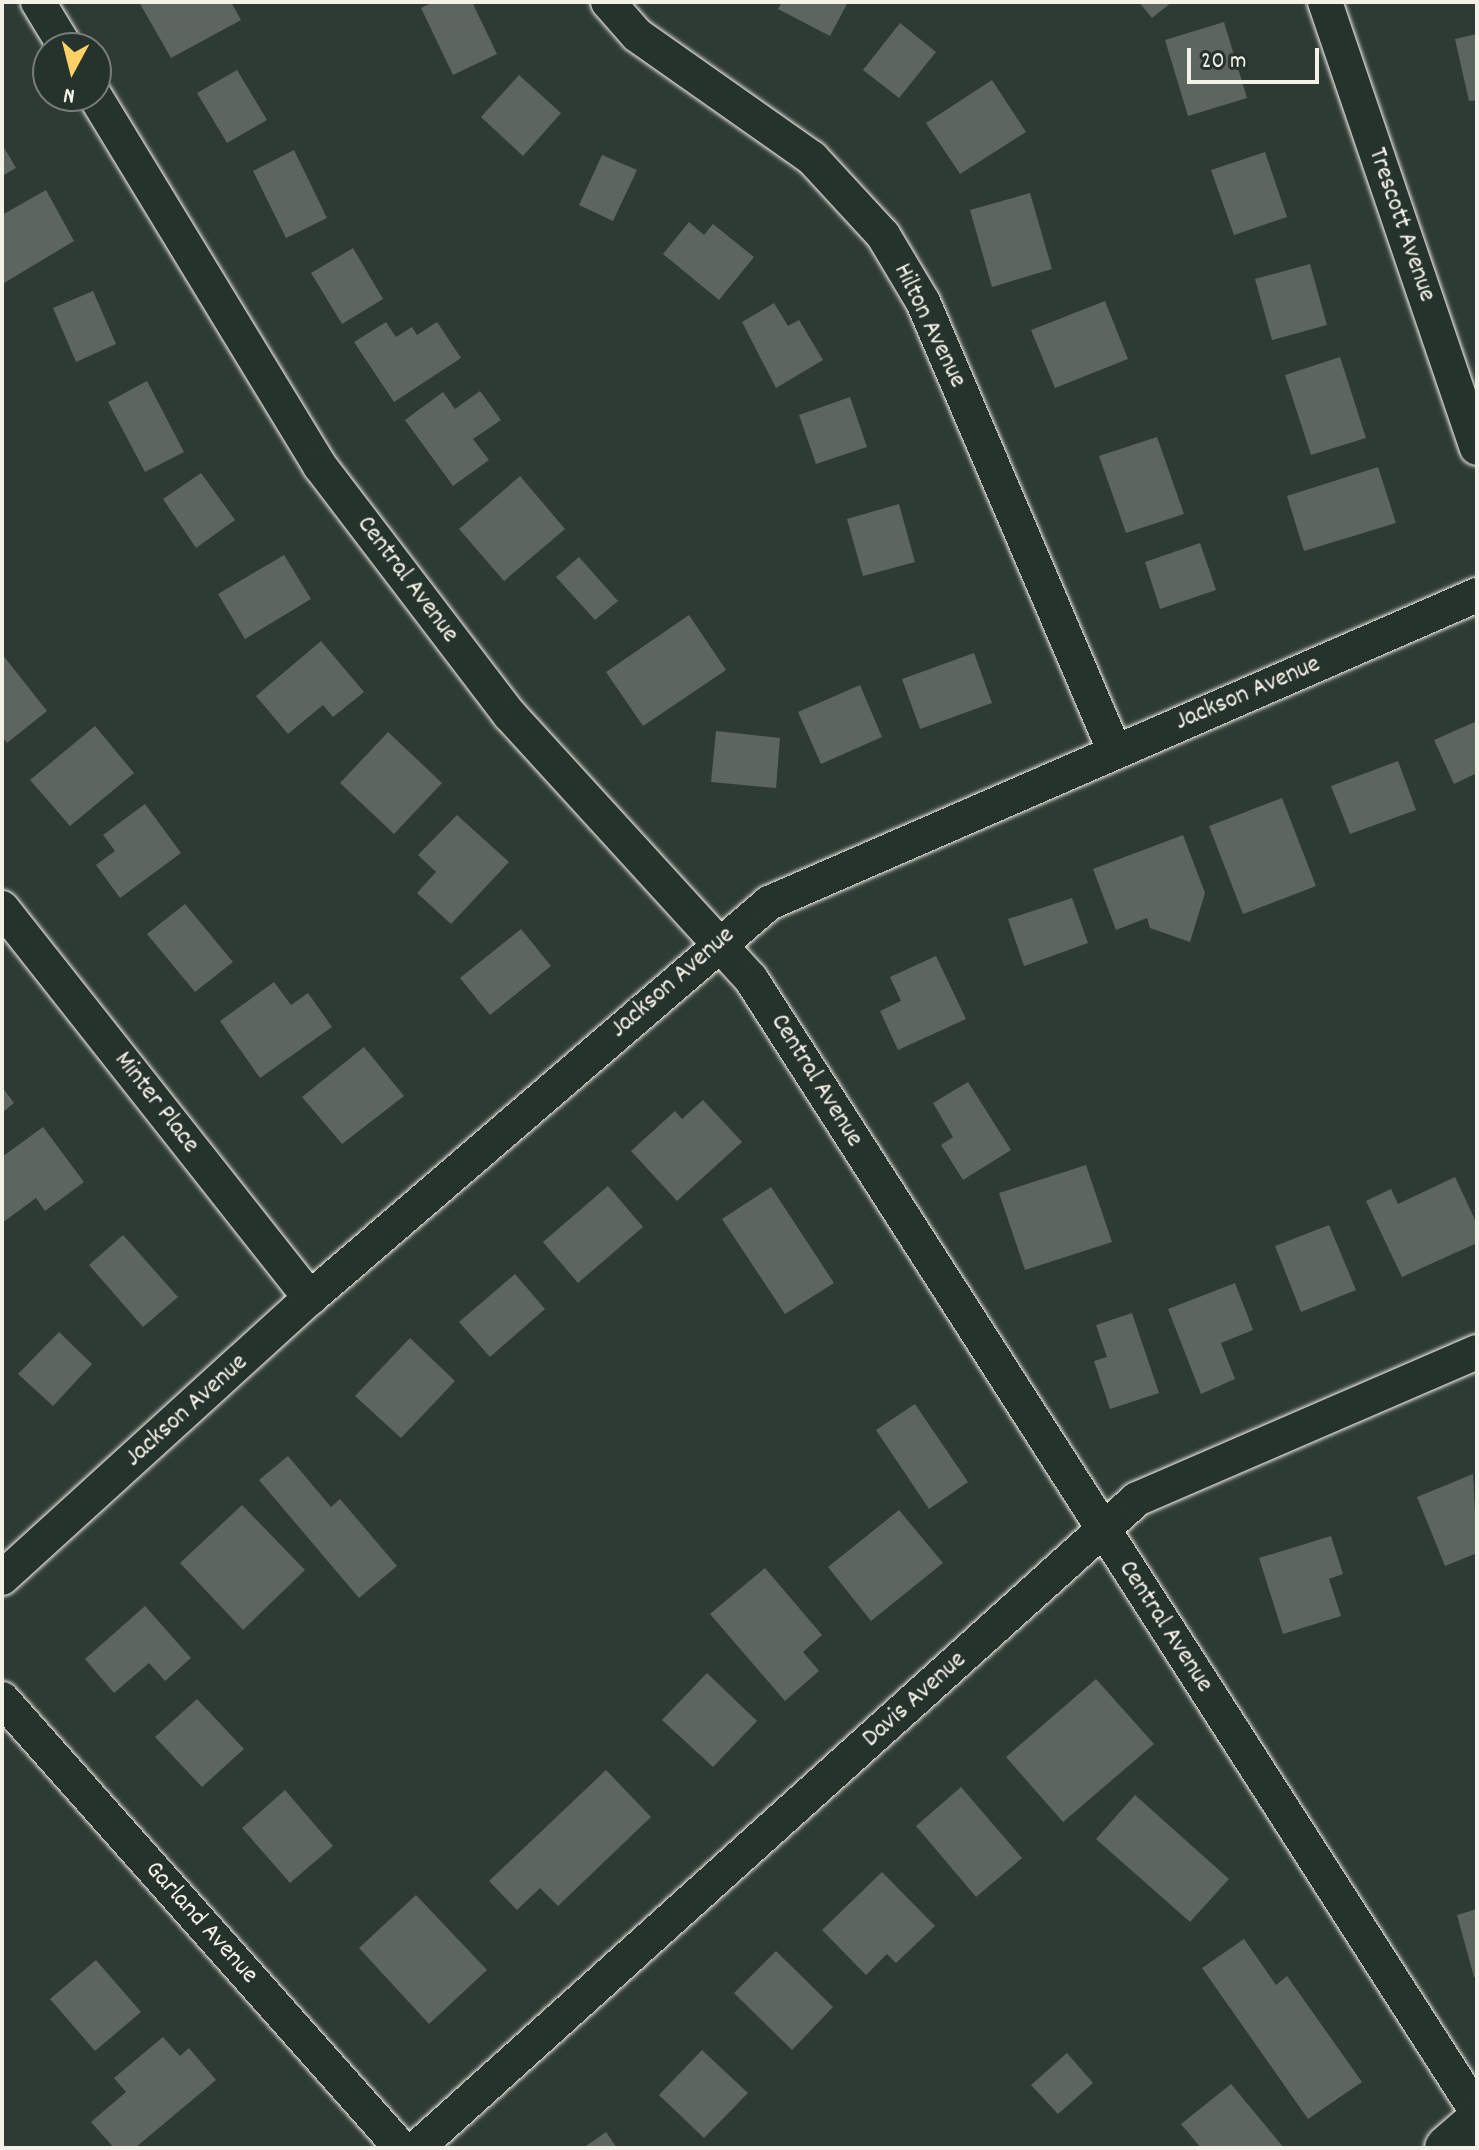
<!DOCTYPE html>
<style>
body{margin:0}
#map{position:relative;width:1479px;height:2150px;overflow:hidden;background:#2e3b34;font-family:Dekko,sans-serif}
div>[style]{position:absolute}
.building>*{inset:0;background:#5c655e}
.roads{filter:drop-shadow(0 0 2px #f4f1e8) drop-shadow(0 0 2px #f4f1e8)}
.street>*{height:34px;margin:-17px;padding:0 17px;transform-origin:17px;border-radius:17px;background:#26332d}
.secondary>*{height:44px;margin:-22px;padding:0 22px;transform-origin:22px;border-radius:22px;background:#26332d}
span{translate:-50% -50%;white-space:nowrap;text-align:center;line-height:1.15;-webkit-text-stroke:6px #26332d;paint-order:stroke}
.street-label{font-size:26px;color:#f4f1e8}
.frame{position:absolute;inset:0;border:4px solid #f4f1e8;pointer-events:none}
.north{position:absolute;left:32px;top:32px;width:80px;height:80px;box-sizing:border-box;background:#26332d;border:2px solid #787f78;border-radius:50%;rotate:187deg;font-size:22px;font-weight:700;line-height:32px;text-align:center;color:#f4f1e8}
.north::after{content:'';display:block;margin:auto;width:28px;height:36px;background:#ffd166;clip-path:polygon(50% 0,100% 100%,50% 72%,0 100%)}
.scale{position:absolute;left:1187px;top:48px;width:132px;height:36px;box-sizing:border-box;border:4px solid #f4f1e8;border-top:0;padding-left:10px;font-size:24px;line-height:28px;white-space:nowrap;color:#f4f1e8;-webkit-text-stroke:6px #26332d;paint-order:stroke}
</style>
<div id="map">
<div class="building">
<i style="clip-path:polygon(139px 2px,231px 2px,241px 20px,171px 58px)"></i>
<i style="clip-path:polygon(433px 2px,472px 2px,497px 54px,453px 75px,421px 8px)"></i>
<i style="clip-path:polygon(782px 2px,848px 2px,830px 36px,778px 9px)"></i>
<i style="clip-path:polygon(1139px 2px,1172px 2px,1152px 18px)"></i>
<i style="clip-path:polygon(1224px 22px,1247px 98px,1188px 116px,1165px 40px)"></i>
<i style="clip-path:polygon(900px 23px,936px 52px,899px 98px,863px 70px)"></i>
<i style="clip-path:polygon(1477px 34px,1477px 100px,1469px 101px,1455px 39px)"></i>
<i style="clip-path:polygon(237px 70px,267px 120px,227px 143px,197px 93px)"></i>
<i style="clip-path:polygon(519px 75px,561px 113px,523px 156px,481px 117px)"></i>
<i style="clip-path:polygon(992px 80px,1026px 132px,960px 174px,926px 123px)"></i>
<i style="clip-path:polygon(2px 144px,16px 168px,2px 176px)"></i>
<i style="clip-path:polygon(294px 150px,327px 218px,286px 238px,253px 171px)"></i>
<i style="clip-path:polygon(1265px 152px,1287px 217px,1234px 235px,1211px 170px)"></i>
<i style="clip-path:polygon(602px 155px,637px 170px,613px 221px,579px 205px)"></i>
<i style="clip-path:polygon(46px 190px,74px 241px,4px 283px,2px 215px)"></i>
<i style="clip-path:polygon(1030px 193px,1052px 269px,992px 287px,970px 210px)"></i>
<i style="clip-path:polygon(689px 222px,704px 235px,713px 224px,754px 257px,719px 300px,663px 254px)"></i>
<i style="clip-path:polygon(353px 248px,383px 299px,342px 324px,311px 273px)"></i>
<i style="clip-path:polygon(1310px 264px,1327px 325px,1272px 340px,1255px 279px)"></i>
<i style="clip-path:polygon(93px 291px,116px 344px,76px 362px,53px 308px)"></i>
<i style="clip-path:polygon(1105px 301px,1128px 359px,1055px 388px,1031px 330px)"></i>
<i style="clip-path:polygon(774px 303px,788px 326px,799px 320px,823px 360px,776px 388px,742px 322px)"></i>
<i style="clip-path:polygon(386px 322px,396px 337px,412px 327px,417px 335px,437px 322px,461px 358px,394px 402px,354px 342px)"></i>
<i style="clip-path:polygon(1340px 357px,1366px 438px,1311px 455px,1285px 375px)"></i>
<i style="clip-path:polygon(147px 381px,184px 452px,145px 472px,108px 402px)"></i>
<i style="clip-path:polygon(480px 391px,501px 420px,473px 439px,489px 460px,453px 486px,405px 420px,443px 392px,455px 409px)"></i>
<i style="clip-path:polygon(850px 397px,867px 447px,816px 464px,799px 415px)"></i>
<i style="clip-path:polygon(1157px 437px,1184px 514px,1126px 533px,1099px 456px)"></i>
<i style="clip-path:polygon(1378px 467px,1396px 523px,1304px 551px,1287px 496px)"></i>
<i style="clip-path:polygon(201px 473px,235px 520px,196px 548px,163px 499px)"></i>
<i style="clip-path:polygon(520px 476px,565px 529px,504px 581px,459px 529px)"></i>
<i style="clip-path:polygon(899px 504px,915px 562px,863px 576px,847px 519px)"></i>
<i style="clip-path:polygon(1200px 543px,1216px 590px,1160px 609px,1145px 562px)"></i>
<i style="clip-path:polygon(284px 555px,311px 599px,245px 639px,218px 594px)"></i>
<i style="clip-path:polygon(579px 557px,618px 601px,595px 620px,556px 577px)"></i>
<i style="clip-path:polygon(689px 615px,726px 670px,643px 726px,606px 672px)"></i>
<i style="clip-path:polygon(321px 641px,364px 692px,333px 717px,323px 705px,288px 734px,256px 696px)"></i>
<i style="clip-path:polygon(974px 653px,992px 703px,920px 729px,902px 679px)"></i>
<i style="clip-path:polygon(2px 654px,47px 711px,7px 743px,2px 737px)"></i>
<i style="clip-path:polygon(860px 685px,882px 737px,821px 764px,798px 712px)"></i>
<i style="clip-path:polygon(1477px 721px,1477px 773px,1454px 784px,1434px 740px)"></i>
<i style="clip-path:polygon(95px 726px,134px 773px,70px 826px,30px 780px)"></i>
<i style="clip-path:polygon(716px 731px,780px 738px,776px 788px,711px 782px)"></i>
<i style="clip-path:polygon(388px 732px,442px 783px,394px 834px,340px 783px)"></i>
<i style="clip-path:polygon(1398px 761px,1416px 810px,1350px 834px,1331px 786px)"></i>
<i style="clip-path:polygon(1282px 798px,1316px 886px,1243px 914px,1209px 826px)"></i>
<i style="clip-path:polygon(145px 804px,181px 853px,120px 898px,96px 865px,115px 851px,103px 835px)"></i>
<i style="clip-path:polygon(457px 815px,509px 862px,451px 924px,417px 893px,436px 872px,418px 855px)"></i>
<i style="clip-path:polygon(1183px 835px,1205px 893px,1190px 942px,1150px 928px,1147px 918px,1116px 930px,1093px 869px)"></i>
<i style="clip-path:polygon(1072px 898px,1088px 943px,1024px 966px,1008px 919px)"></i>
<i style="clip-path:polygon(185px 904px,233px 962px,195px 992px,147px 934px)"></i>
<i style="clip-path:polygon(521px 929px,551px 966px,490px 1015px,460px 978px)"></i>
<i style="clip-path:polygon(936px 956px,966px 1019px,898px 1050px,880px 1011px,901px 1001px,890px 977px)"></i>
<i style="clip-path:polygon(274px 982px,291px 1005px,308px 993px,332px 1027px,260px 1078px,220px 1021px)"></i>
<i style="clip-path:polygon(364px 1047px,404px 1096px,342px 1144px,302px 1097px)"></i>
<i style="clip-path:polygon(968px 1082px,1011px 1150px,963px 1180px,941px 1145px,953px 1137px,933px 1103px)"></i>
<i style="clip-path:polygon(2px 1087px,14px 1103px,2px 1113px)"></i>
<i style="clip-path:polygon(703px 1100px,742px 1142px,677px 1201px,631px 1151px,675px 1111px,682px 1119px)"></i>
<i style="clip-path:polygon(43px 1127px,84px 1182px,45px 1211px,36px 1198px,2px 1223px,2px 1157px)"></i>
<i style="clip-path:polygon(1086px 1165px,1112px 1242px,1025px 1270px,999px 1193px)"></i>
<i style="clip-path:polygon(1455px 1177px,1477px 1224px,1477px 1243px,1402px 1277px,1366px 1201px,1391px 1189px,1398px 1204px)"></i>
<i style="clip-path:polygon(608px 1186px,643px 1227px,578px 1283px,543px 1242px)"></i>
<i style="clip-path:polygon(771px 1187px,834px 1283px,785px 1314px,722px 1219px)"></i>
<i style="clip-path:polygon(1329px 1225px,1356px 1290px,1301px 1312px,1275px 1246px)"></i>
<i style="clip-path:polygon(123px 1235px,178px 1297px,143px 1327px,89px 1265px)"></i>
<i style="clip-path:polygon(515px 1274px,545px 1309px,490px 1357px,459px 1322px)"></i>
<i style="clip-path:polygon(1235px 1283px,1253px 1330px,1221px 1343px,1235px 1379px,1201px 1394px,1168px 1309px)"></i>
<i style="clip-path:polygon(1132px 1313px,1159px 1393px,1110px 1409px,1094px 1361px,1107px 1357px,1096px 1325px)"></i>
<i style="clip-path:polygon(59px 1332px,92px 1364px,53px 1406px,18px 1374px)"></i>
<i style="clip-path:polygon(410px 1338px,455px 1381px,401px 1438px,355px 1396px)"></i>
<i style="clip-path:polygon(915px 1404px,968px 1482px,929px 1509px,876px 1430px)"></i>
<i style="clip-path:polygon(288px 1456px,331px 1507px,340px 1499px,397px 1566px,359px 1598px,259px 1480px)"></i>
<i style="clip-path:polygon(1473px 1474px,1477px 1553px,1445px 1566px,1417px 1497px)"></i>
<i style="clip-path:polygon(242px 1505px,305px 1570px,243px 1630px,180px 1563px)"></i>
<i style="clip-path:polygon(899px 1510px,943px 1563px,871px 1621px,828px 1567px)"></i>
<i style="clip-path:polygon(1331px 1536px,1343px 1574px,1329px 1579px,1341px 1616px,1283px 1634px,1259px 1558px)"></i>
<i style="clip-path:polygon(765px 1568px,822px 1635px,803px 1652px,819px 1671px,785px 1701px,710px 1614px)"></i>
<i style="clip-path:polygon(145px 1606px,191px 1658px,165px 1681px,149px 1663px,114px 1693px,85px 1659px)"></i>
<i style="clip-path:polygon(707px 1673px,757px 1721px,713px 1767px,662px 1720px)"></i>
<i style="clip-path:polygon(1096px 1679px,1154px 1744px,1063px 1822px,1006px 1757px)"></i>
<i style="clip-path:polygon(197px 1699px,244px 1749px,202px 1787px,155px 1737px)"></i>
<i style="clip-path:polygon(606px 1770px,651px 1817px,558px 1906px,540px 1888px,517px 1910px,489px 1881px)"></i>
<i style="clip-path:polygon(961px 1787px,1022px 1858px,976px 1897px,916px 1826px)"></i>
<i style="clip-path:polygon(285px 1790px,333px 1846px,290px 1883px,242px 1828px)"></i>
<i style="clip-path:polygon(1135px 1795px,1229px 1879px,1190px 1922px,1096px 1839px)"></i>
<i style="clip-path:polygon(882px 1872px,935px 1926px,896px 1963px,887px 1954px,866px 1975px,822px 1930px)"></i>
<i style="clip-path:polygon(416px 1895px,487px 1970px,429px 2024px,359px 1948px)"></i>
<i style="clip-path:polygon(1477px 1909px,1477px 1977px,1474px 1977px,1457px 1915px)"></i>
<i style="clip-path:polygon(1244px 1939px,1276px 1985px,1287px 1976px,1362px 2082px,1308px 2119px,1202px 1968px)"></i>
<i style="clip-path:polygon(776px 1951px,833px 2007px,792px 2050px,734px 1993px)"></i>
<i style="clip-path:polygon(96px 1960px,141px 2012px,95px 2051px,50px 1999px)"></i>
<i style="clip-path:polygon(163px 2037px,180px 2056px,189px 2048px,216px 2080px,135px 2148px,114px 2148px,91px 2122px,126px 2092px,114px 2078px)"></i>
<i style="clip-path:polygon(702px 2050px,748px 2093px,704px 2138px,659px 2095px)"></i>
<i style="clip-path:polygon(1067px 2053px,1093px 2083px,1058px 2114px,1031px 2085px)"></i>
<i style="clip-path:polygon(1231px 2084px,1284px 2148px,1201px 2148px,1181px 2124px)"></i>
<i style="clip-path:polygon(606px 2132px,617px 2148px,583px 2148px)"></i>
</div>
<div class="roads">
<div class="street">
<i style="left:38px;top:2px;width:54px;rotate:58.7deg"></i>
<i style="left:608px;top:2px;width:44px;rotate:48.7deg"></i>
<i style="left:637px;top:35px;width:214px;rotate:35.1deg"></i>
<i style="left:812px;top:158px;width:105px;rotate:47.3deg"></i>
<i style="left:883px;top:235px;width:78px;rotate:59.2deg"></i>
<i style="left:923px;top:302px;width:489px;rotate:66.9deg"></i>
<i style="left:1325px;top:2px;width:471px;rotate:71.2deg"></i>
<i style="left:95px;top:96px;width:433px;rotate:58.7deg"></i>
<i style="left:320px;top:466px;width:313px;rotate:52.7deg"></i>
<i style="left:510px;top:715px;width:357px;rotate:47.6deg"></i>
<i style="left:751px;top:979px;width:1346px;rotate:57.35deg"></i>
<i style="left:2px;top:908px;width:497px;rotate:51.7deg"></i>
<i style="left:2px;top:1578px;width:416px;rotate:-42.3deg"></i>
<i style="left:310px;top:1298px;width:606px;rotate:-40.71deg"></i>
<i style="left:769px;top:903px;width:772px;rotate:-23.51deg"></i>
<i style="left:2px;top:1699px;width:601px;rotate:48.37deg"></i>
<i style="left:417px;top:2148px;width:969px;rotate:-42.03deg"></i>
<i style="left:1137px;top:1499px;width:370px;rotate:-23.4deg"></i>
</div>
<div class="secondary">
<i style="left:1447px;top:2148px;width:40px;rotate:-41deg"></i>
</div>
</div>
<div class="street-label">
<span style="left:1401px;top:225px;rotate:71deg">Trescott Avenue</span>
<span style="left:929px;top:326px;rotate:64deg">Hilton Avenue</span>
<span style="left:407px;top:580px;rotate:53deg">Central Avenue</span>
<span style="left:1248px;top:694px;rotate:-23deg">Jackson Avenue</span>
<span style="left:673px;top:983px;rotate:-41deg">Jackson Avenue</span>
<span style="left:816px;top:1081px;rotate:58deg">Central Avenue</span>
<span style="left:156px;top:1103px;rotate:52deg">Minter Place</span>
<span style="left:187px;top:1411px;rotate:-42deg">Jackson Avenue</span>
<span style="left:1165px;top:1627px;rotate:57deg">Central Avenue</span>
<span style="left:915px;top:1700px;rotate:-42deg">Davis Avenue</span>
<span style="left:201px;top:1923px;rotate:48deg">Garland Avenue</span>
</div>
<div class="frame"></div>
<div class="north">N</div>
<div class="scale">20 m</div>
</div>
